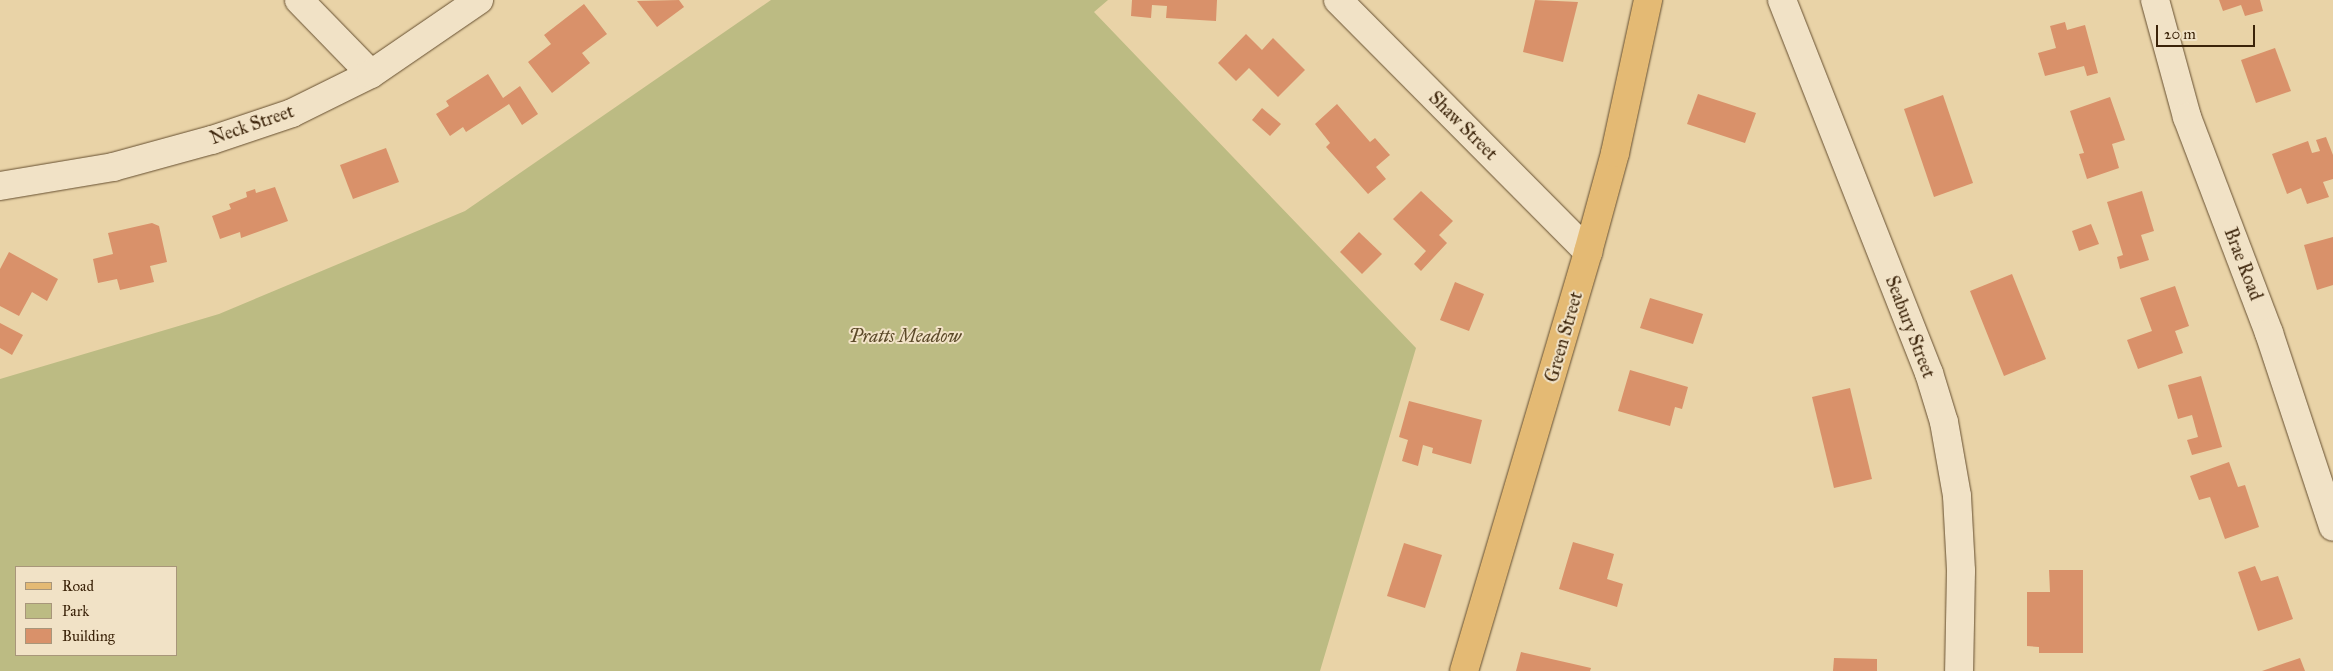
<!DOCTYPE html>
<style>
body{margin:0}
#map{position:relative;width:2333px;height:671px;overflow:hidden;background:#e9d3a7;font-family:"IM FELL Great Primer",serif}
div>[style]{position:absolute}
.green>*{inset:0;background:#bcbb83}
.building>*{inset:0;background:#d9916a}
.roads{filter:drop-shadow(0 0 1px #664f30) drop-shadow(0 0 1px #664f30)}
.minor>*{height:28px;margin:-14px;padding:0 14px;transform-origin:14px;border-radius:14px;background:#f1e2c6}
.major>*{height:28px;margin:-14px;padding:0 14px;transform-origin:14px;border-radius:14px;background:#e4ba74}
span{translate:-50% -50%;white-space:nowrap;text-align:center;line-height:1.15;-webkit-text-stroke:4px #f1e2c6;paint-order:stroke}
.street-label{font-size:18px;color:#3b2309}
.park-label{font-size:18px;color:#5b4928;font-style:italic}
.legend{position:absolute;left:15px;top:566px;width:162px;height:90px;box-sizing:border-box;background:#f1e2c6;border:1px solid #a8967a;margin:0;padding:6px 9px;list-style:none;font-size:15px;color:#3b2309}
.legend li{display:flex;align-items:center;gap:10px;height:25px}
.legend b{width:25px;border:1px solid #a8967a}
.scale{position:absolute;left:2156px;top:25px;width:99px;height:22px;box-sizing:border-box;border:2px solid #3b2309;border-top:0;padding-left:6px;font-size:15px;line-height:18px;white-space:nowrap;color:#3b2309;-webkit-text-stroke:4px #f1e2c6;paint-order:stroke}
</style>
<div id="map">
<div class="green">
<i style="clip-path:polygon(evenodd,771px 0,1108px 0,1094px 12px,1416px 348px,1320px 671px,0 671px,0 379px,219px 314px,465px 211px,771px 0,176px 567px,176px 655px,16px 655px,16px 567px,176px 567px)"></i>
</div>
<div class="building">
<i style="clip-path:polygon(679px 0,684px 7px,657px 27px,637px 1px)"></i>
<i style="clip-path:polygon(1132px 0,1217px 0,1216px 21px,1166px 18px,1167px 6px,1152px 5px,1151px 18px,1131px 16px)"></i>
<i style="clip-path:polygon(1535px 0,1578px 2px,1563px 62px,1523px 52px)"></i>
<i style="clip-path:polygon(2219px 0,2260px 0,2263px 11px,2245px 16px,2241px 5px,2223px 11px)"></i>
<i style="clip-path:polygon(584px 4px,607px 34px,582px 53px,590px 63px,552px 93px,528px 62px,551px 44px,544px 35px)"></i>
<i style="clip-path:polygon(2065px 22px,2067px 30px,2085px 25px,2098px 73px,2087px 76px,2084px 66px,2045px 76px,2038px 53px,2056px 48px,2050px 26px)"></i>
<i style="clip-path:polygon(1246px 34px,1262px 50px,1273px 38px,1305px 70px,1278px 97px,1249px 68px,1236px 81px,1218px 63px)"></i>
<i style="clip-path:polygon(2275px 48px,2291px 91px,2256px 103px,2241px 60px)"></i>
<i style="clip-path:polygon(488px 74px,503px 98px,520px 86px,538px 114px,522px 125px,509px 104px,466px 132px,463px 127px,450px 136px,436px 114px,449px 106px,446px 101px)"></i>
<i style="clip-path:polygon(1698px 94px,1756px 113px,1745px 143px,1687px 124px)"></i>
<i style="clip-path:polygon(1943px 95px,1973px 183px,1934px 197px,1904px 109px)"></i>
<i style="clip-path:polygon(2110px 97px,2125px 140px,2112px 144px,2119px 168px,2087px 179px,2079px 154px,2084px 153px,2070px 111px)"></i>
<i style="clip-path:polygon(1337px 104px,1370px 142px,1375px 138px,1390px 155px,1376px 167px,1386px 179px,1368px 194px,1326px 147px,1330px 143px,1315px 124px)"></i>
<i style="clip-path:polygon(1262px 108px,1281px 124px,1270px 136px,1252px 120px)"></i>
<i style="clip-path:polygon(2326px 137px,2333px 155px,2333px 179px,2323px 182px,2329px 197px,2307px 204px,2301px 188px,2287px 194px,2272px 154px,2308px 141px,2312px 153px,2320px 151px,2316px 140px)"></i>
<i style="clip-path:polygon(386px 148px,399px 182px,353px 199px,340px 165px)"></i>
<i style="clip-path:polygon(275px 187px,288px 221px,241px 238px,240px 232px,220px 239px,212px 216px,231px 209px,229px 204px,247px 197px,246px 192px,255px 189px,256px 193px)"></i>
<i style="clip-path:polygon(1421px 191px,1453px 221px,1439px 235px,1447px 243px,1421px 271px,1414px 264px,1426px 251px,1393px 219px)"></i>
<i style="clip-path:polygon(2142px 191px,2154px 231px,2141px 235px,2149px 260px,2120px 269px,2117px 257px,2123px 255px,2107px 202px)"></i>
<i style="clip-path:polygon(152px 223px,159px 226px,167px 262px,150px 266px,154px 282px,120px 290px,117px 279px,98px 283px,93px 259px,113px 254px,108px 233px)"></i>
<i style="clip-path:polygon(2091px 224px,2099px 244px,2079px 251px,2072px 231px)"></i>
<i style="clip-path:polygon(1359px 232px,1382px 254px,1362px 274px,1340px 252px)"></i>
<i style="clip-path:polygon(2333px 237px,2333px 285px,2317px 290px,2304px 245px)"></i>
<i style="clip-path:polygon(9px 252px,58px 279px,47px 301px,32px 292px,19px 316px,0 306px,0 269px)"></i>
<i style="clip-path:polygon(2012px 274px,2046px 359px,2004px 376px,1970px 291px)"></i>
<i style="clip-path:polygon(1455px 282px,1484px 294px,1469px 331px,1440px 320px)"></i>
<i style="clip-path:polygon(2175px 286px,2189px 326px,2175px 331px,2183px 353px,2138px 369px,2127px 340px,2152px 331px,2140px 298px)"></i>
<i style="clip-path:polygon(1650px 298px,1703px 314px,1693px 344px,1640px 328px)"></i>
<i style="clip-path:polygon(0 323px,23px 335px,12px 355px,0 348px)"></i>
<i style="clip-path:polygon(1630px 370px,1688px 387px,1682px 409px,1675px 407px,1670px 426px,1618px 411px)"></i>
<i style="clip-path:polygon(2201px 376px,2222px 447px,2192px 455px,2187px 440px,2198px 437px,2192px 415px,2178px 419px,2168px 385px)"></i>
<i style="clip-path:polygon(1850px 388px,1872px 479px,1834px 488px,1812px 397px)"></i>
<i style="clip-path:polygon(1409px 401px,1482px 420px,1471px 464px,1432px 453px,1433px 448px,1423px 445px,1418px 466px,1402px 461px,1408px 440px,1399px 437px)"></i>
<i style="clip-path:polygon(2229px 462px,2238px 487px,2245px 485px,2259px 527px,2225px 539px,2210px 497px,2199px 500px,2190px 476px)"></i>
<i style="clip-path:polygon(1573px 542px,1614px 554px,1607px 579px,1623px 584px,1617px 607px,1559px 589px)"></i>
<i style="clip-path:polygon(1404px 543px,1442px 555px,1425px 608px,1387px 596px)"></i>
<i style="clip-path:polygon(2255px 566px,2261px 581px,2278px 576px,2293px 619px,2258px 631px,2238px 572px)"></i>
<i style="clip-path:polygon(2049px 570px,2083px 570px,2083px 653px,2039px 653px,2039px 647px,2027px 646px,2027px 592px,2050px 592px)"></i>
<i style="clip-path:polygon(1521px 652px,1591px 668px,1590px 671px,1516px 671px)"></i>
<i style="clip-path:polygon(1834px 658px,1877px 659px,1877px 671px,1833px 671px)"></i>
<i style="clip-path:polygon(2300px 658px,2305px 671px,2262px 671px)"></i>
</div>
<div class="roads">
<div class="minor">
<i style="left:299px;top:0;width:103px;rotate:45.8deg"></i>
<i style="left:1338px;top:0;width:355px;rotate:45.2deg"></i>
<i style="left:1782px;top:0;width:401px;rotate:68.5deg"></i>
<i style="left:1929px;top:373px;width:51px;rotate:73deg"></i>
<i style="left:1944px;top:422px;width:75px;rotate:80deg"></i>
<i style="left:1957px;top:496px;width:75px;rotate:86.9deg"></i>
<i style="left:1961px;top:571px;width:100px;rotate:91.1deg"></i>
<i style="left:2155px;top:0;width:121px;rotate:74.7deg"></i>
<i style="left:2187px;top:117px;width:231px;rotate:69.2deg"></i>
<i style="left:2269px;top:333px;width:204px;rotate:71.7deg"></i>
<i style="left:0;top:186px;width:115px;rotate:-9.5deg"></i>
<i style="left:113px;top:167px;width:103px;rotate:-15.3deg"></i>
<i style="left:212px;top:140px;width:84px;rotate:-18.6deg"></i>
<i style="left:292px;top:113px;width:88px;rotate:-26.3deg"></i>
<i style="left:371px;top:74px;width:131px;rotate:-34.4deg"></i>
</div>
<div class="major">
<i style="left:1464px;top:671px;width:437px;rotate:-73.5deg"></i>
<i style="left:1588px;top:252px;width:103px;rotate:-74.7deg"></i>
<i style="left:1615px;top:153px;width:157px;rotate:-77.8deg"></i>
</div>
</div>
<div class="street-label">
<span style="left:252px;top:125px;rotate:-19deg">Neck Street</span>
<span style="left:1463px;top:126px;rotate:45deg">Shaw Street</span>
<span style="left:2243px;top:264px;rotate:69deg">Brae Road</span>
<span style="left:1910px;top:327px;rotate:69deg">Seabury Street</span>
<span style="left:1564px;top:337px;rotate:-74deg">Green Street</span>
</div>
<div class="park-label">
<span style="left:905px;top:336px">Pratts Meadow</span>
</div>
<ul class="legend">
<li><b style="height:6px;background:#e4ba74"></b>Road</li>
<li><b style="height:14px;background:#bcbb83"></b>Park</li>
<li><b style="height:14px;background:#d9916a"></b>Building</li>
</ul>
<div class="scale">20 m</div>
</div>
